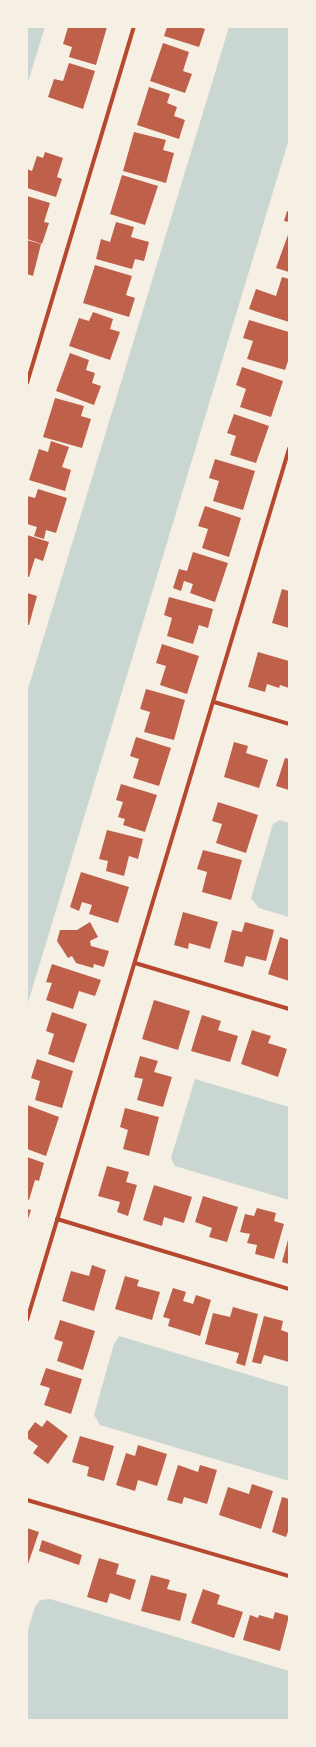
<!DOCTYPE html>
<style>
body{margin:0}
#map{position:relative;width:316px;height:1747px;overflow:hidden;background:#f6efe4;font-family:Spectral,serif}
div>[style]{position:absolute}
.water>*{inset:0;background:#c9d6d2}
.building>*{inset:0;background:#bf614a}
.minor>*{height:4px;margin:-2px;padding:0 2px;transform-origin:2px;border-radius:2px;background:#b5482f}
span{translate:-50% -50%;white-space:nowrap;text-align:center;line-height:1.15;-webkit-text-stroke:4px #f6efe4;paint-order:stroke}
.frame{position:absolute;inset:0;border:28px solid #f6efe4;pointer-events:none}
</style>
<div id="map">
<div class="water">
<i style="clip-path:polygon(27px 27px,45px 27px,27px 85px)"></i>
<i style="clip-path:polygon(229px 27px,289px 27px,289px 139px,27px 1006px,27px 692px)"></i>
<i style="clip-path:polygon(280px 820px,289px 823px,289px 917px,259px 908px,251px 898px,273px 824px)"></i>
<i style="clip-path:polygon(195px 1079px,289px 1107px,289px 1200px,175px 1166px,171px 1158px)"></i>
<i style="clip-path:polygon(119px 1336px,289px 1387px,289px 1481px,100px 1425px,94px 1415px,114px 1344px)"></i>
<i style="clip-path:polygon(50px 1599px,289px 1671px,289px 1720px,27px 1720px,27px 1633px,35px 1607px,40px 1600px)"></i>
</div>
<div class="building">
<i style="clip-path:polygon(68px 27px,107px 27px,96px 65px,69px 57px,72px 47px,63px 44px)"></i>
<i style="clip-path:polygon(167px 27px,199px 27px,205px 29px,199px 47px,164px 36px)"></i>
<i style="clip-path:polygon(163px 43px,189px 52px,183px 71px,192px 74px,185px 93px,150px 81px)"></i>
<i style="clip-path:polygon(69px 63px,95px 71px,83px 109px,48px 97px,54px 79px,63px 81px)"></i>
<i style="clip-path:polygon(149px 87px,170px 94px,167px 103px,177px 107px,174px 116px,185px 120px,179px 139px,137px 125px)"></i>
<i style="clip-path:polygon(134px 132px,166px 140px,163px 150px,174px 153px,166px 183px,123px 171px)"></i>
<i style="clip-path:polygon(45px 152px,63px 158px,57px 177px,62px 179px,56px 197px,27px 188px,27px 169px,32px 171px,37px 156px,43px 158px)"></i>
<i style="clip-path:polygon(122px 175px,158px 186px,145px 225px,110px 214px)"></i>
<i style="clip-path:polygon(27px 196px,50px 203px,44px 222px,49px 223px,42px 244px,27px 239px)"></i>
<i style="clip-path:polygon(287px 211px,289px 212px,289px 222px,284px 221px)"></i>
<i style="clip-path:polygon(116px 222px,134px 227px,131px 237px,149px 242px,144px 261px,135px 259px,132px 269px,96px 259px,101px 239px,110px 242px)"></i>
<i style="clip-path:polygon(289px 232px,289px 272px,276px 268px)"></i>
<i style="clip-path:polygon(27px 240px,41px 244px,33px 276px,27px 274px)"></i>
<i style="clip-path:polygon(95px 265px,132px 276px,126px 295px,135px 298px,129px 317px,83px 303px)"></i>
<i style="clip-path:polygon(282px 277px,289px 279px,289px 322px,249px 309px,256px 289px,276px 296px)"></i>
<i style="clip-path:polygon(93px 312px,113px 319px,110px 329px,120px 332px,110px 360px,69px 346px,79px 318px,89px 321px)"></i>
<i style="clip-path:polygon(249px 320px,289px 332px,289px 358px,285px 370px,247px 359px,253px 341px,243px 338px)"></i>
<i style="clip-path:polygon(70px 353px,89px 360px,86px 370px,95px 373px,92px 383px,101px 386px,94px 405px,56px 391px)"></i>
<i style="clip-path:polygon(242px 367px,283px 381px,271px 417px,240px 407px,246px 389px,236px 385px)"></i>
<i style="clip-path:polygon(55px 398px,84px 406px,81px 416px,91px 419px,82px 448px,43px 437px)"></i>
<i style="clip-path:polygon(234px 414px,269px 426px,256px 463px,230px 455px,236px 436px,227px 433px)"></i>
<i style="clip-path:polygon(51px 441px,69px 447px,62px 467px,71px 470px,65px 491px,29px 480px,39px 449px,48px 452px)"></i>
<i style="clip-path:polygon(215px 459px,255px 471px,243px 510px,213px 501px,219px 481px,209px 478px)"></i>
<i style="clip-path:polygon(38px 489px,67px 498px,56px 533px,46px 530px,44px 539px,34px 536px,37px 527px,27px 524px,27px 496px,35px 498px)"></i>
<i style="clip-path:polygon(205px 506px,241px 518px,229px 557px,202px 548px,208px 529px,198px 526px)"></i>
<i style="clip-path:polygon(27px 535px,49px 542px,43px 561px,35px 558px,29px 577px,27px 577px)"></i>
<i style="clip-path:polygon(193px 552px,228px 563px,215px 602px,190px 593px,193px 584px,184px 581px,181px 591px,173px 588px,179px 569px,187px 571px)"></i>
<i style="clip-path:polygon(282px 589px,289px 591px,289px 628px,272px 623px)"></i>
<i style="clip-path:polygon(27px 593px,37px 596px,29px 625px,27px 625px)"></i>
<i style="clip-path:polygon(169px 597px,213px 609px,208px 628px,199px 625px,193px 644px,167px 636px,172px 618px,164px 615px)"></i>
<i style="clip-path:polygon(162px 644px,199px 656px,187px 694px,160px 685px,166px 666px,156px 663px)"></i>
<i style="clip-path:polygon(258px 652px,289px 661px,289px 688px,280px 685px,279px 688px,267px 684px,265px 692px,248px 687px)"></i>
<i style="clip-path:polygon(146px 689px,185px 700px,174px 740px,144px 732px,150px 712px,140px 709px)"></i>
<i style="clip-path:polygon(136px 737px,171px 748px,159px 786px,133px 778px,139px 759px,130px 756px)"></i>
<i style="clip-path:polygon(234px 742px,248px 746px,246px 753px,268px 760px,259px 788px,224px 777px)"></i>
<i style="clip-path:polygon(285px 758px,289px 759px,289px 790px,276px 786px)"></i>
<i style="clip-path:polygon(121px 784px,157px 795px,145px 832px,123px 825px,125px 819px,118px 817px,123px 802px,116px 800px)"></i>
<i style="clip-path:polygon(218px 802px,258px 815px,246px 853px,216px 843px,222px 824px,212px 821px)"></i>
<i style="clip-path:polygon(107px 830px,143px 839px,138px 859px,129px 856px,124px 876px,106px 871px,108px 861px,99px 859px)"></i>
<i style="clip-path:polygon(203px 850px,242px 860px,231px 900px,202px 892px,207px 872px,197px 869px)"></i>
<i style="clip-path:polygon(81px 872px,129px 887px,118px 923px,89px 914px,92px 905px,82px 902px,79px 911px,70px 907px)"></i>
<i style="clip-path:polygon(183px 912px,218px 922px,210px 949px,189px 943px,188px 949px,174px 945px)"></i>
<i style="clip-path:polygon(90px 922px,98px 937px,90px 941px,91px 946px,109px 951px,104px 967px,94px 964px,93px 968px,76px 963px,72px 956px,68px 958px,57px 941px,60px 930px,77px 930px)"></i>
<i style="clip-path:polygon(245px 922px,274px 930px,266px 961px,246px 956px,243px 967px,224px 962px,232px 930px,242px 932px)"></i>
<i style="clip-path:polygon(280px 937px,289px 940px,289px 981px,268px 974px)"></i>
<i style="clip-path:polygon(52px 964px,101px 980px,95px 996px,79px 991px,73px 1009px,46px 1000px,52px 983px,46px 982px)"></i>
<i style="clip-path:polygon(154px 1000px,190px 1011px,178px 1050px,142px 1039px)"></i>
<i style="clip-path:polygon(52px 1012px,87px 1024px,74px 1063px,48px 1054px,54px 1034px,46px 1031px)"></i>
<i style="clip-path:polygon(202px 1015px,221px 1021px,218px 1030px,238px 1036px,230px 1062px,191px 1051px)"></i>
<i style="clip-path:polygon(252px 1030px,271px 1036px,268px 1043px,287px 1049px,278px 1077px,241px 1064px)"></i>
<i style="clip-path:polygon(140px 1056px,158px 1061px,154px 1072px,172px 1077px,163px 1107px,137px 1100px,143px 1079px,134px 1077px)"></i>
<i style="clip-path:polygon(37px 1059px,73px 1071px,62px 1108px,35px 1100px,40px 1081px,31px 1078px)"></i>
<i style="clip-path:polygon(27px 1105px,59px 1117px,46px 1156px,27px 1149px)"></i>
<i style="clip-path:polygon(125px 1108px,159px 1117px,149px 1156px,123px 1149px,128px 1130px,120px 1127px)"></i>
<i style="clip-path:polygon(27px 1157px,44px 1163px,39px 1181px,35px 1180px,29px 1200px,27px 1199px)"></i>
<i style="clip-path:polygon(107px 1166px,129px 1172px,126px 1182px,137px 1185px,128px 1216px,117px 1212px,120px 1202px,98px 1196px)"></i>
<i style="clip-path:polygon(154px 1185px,192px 1197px,184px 1223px,164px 1217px,162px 1226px,143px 1220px)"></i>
<i style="clip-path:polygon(203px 1196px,238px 1207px,227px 1242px,209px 1237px,212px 1228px,195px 1222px)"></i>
<i style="clip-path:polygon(257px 1208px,276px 1213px,274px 1221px,284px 1224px,274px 1259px,255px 1254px,257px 1245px,247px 1243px,250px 1234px,240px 1232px,245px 1214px,254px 1216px)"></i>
<i style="clip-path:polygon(27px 1209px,31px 1210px,27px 1222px)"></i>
<i style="clip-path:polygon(289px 1236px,289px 1264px,282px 1262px)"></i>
<i style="clip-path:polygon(92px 1265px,106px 1270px,94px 1311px,62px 1301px,71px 1271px,89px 1276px)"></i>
<i style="clip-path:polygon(125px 1276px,139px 1280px,137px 1286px,160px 1292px,152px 1320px,115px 1309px)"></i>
<i style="clip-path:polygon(173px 1288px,186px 1292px,183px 1301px,193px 1304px,196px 1295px,211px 1300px,200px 1336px,168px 1326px,170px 1319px,163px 1317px)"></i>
<i style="clip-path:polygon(233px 1307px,258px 1314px,245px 1366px,236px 1363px,239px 1353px,205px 1344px,213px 1313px,230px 1317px)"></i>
<i style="clip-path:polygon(264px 1316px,283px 1321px,281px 1330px,289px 1333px,289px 1362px,264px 1355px,261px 1364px,252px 1362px)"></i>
<i style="clip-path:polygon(60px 1320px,95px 1331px,83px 1370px,57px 1361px,63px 1342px,54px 1339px)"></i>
<i style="clip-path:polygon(46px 1368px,82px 1379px,71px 1414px,44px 1405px,50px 1388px,40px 1385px)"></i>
<i style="clip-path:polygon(47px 1420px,68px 1436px,48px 1464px,33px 1453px,38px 1446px,27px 1438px,27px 1433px,35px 1422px,42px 1427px)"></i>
<i style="clip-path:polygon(80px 1436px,114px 1446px,104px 1481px,87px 1476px,89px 1467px,72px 1462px)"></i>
<i style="clip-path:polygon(138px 1445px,167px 1454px,157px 1486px,138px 1480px,135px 1491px,116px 1485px,126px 1453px,135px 1456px)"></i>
<i style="clip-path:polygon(178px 1465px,198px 1472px,200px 1465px,217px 1470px,207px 1504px,184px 1497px,182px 1504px,167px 1500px)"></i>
<i style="clip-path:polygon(252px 1484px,273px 1491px,261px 1529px,219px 1515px,228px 1487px,249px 1494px)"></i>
<i style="clip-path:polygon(282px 1497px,289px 1499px,289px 1529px,286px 1537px,272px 1532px)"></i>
<i style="clip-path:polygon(27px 1528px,39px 1532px,27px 1567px)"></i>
<i style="clip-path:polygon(42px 1540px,82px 1555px,79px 1565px,39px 1551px)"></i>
<i style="clip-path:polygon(99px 1558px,119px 1564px,116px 1574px,136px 1580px,130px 1600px,110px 1593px,107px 1603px,87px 1597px)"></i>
<i style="clip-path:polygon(151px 1575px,170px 1580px,167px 1589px,187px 1594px,180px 1621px,141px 1611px)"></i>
<i style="clip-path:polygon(203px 1589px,220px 1595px,217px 1604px,243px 1612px,234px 1638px,191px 1623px)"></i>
<i style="clip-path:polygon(275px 1612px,289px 1616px,280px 1651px,243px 1640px,250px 1615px,258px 1618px,259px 1615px,273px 1619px)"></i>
</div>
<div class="minor">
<i style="left:27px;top:383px;width:372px;rotate:-73.3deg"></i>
<i style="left:214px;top:702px;width:78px;rotate:16.3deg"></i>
<i style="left:135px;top:963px;width:161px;rotate:16.6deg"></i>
<i style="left:57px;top:1219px;width:242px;rotate:16.8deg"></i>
<i style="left:27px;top:1320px;width:910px;rotate:-73.26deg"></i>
<i style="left:27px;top:1500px;width:273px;rotate:16.2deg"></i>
</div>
<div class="frame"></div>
</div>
